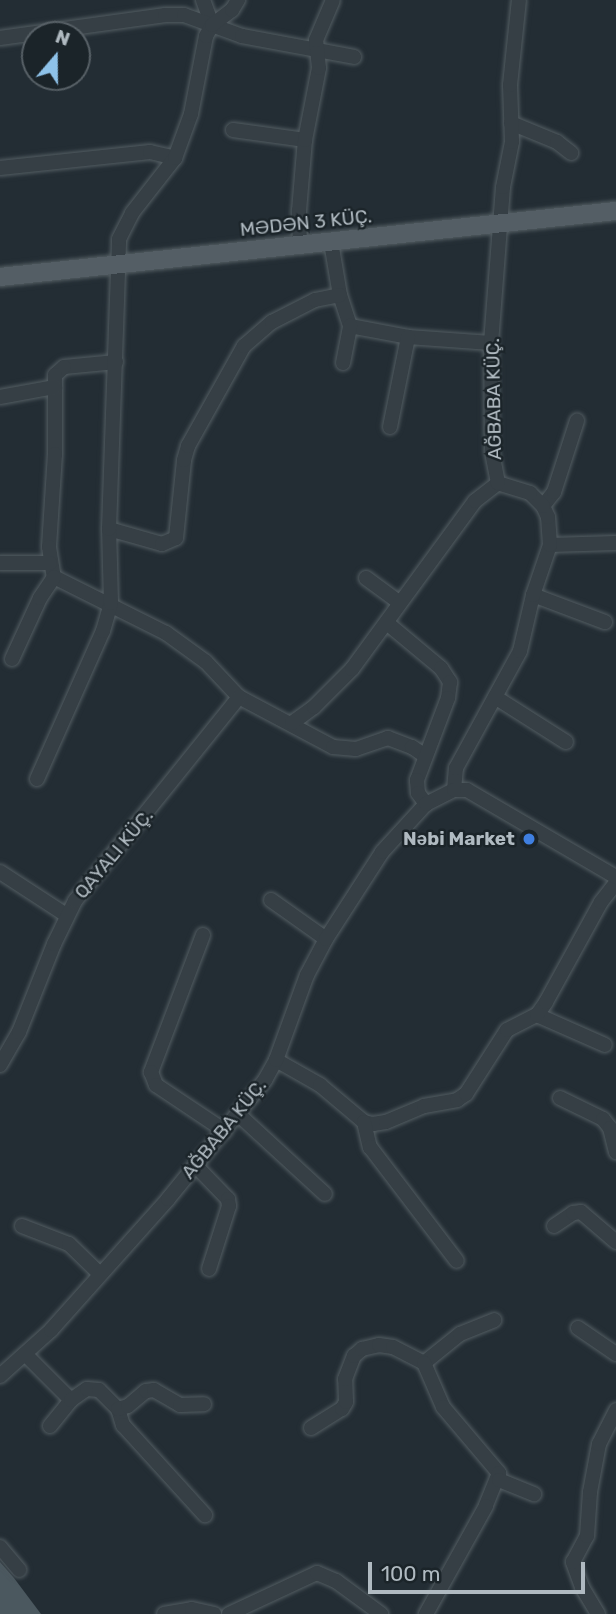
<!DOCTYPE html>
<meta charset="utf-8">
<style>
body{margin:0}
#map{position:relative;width:616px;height:1614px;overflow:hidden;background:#232d34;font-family:Rubik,sans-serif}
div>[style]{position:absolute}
.building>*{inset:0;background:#4b585f}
.roads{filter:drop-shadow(0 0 2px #535d62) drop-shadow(0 0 2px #535d62)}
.minor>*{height:14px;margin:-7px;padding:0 7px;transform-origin:7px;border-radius:7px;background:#363f45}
.major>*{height:18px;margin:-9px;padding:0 9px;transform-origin:9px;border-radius:9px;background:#545e65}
.dots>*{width:19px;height:19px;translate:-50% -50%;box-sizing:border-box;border:4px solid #1b2429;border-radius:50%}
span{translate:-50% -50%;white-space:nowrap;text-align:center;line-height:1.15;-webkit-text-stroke:5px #1b2429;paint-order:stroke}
.street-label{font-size:19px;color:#b0bac1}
.poi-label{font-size:19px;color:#b0bac1;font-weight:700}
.right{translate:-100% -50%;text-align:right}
.north{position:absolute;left:21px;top:21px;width:70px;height:70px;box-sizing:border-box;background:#1b2429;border:2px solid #576066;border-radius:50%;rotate:20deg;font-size:19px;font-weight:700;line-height:28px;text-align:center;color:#b0bac1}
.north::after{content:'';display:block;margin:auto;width:24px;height:32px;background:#8ec2e9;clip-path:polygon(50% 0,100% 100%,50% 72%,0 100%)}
.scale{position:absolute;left:368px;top:1562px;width:217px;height:32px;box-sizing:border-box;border:4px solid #b0bac1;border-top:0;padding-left:9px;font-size:21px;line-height:24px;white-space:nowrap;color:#b0bac1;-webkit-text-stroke:5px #1b2429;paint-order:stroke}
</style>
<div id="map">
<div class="building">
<i style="clip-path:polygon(0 1562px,14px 1578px,41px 1614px,0 1614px)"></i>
</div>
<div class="roads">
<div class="minor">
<i style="left:203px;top:0;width:27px;rotate:70deg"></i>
<i style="left:0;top:38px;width:167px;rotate:-7.9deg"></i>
<i style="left:165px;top:15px;width:19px"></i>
<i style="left:184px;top:15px;width:62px;rotate:19.9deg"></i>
<i style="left:242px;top:36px;width:114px;rotate:10.6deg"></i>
<i style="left:511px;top:123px;width:50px;rotate:22.4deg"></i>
<i style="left:557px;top:142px;width:18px;rotate:38deg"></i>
<i style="left:233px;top:130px;width:73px;rotate:7.9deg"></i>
<i style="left:0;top:168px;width:151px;rotate:-6.1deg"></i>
<i style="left:150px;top:152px;width:26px;rotate:13deg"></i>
<i style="left:331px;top:242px;width:54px;rotate:80.4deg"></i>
<i style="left:340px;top:295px;width:33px;rotate:72deg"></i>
<i style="left:350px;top:326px;width:59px;rotate:10.7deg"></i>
<i style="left:408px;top:337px;width:83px;rotate:4.1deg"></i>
<i style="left:300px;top:245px;width:34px;rotate:-92deg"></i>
<i style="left:299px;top:211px;width:71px;rotate:-85.2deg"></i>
<i style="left:305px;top:140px;width:73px;rotate:-79deg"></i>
<i style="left:319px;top:68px;width:28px;rotate:-96deg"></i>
<i style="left:316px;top:40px;width:43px;rotate:-67deg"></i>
<i style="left:116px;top:362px;width:52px;rotate:174.5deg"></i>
<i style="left:64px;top:367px;width:12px;rotate:138deg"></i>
<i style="left:55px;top:375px;width:79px;rotate:90deg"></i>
<i style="left:55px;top:454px;width:93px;rotate:93.7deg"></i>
<i style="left:49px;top:547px;width:30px;rotate:81deg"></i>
<i style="left:54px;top:577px;width:125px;rotate:26.6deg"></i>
<i style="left:166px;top:633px;width:49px;rotate:35.9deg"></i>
<i style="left:206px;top:662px;width:48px;rotate:46.7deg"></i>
<i style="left:239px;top:697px;width:106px;rotate:28deg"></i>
<i style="left:333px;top:747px;width:23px;rotate:5deg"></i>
<i style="left:356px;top:749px;width:34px;rotate:-19deg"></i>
<i style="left:388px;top:738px;width:26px;rotate:21deg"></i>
<i style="left:412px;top:747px;width:14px;rotate:34deg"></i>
<i style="left:343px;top:363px;width:38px;rotate:-79deg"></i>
<i style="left:0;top:397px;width:56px;rotate:-10.3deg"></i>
<i style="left:390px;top:427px;width:92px;rotate:-78.7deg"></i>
<i style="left:543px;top:506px;width:18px;rotate:-52deg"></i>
<i style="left:554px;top:492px;width:75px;rotate:-72.1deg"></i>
<i style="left:109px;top:529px;width:55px;rotate:15.8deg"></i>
<i style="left:162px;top:544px;width:15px;rotate:-23deg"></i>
<i style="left:176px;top:538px;width:78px;rotate:-84.1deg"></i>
<i style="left:184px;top:460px;width:15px;rotate:-74deg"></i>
<i style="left:188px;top:446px;width:115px;rotate:-60.8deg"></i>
<i style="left:244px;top:346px;width:37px;rotate:-41deg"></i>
<i style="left:272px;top:322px;width:48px;rotate:-27.1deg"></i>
<i style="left:315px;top:300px;width:25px;rotate:-11deg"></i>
<i style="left:550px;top:545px;width:66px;rotate:-1.7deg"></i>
<i style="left:0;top:563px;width:50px"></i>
<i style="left:366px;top:578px;width:42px;rotate:36.3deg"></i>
<i style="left:533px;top:595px;width:77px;rotate:20.6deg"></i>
<i style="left:387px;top:623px;width:70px;rotate:39.8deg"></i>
<i style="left:441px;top:668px;width:17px;rotate:57deg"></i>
<i style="left:450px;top:682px;width:16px;rotate:97deg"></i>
<i style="left:448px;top:698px;width:88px;rotate:110.7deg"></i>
<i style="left:417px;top:780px;width:13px;rotate:86deg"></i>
<i style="left:418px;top:793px;width:14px;rotate:54deg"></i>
<i style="left:12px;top:659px;width:67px;rotate:-65.3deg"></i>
<i style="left:40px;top:598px;width:25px;rotate:-56deg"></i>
<i style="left:495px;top:697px;width:84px;rotate:32.4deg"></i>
<i style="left:292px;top:723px;width:27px;rotate:-36deg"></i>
<i style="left:314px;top:707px;width:54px;rotate:-45deg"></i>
<i style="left:352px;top:669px;width:208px;rotate:-53.8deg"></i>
<i style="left:475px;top:501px;width:29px;rotate:-38deg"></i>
<i style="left:37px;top:779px;width:162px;rotate:-66deg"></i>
<i style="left:103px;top:631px;width:29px;rotate:-74deg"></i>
<i style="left:111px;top:603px;width:74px;rotate:-91.5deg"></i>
<i style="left:109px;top:529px;width:290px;rotate:-88deg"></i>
<i style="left:119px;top:239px;width:29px;rotate:-63deg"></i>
<i style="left:132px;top:213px;width:70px;rotate:-52deg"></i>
<i style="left:175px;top:158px;width:47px;rotate:-70deg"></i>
<i style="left:191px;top:114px;width:79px;rotate:-79.1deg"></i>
<i style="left:206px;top:36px;width:13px;rotate:-61deg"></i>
<i style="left:212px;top:25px;width:25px;rotate:-37deg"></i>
<i style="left:232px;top:10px;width:12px;rotate:-59deg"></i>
<i style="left:454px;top:790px;width:22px;rotate:-85deg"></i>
<i style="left:456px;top:768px;width:133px;rotate:-61.3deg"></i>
<i style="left:520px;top:651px;width:57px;rotate:-76.9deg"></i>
<i style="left:533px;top:595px;width:53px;rotate:-71.2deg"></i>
<i style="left:550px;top:545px;width:28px;rotate:-94deg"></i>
<i style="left:548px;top:517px;width:12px;rotate:-114deg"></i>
<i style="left:543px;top:506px;width:18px;rotate:-135deg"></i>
<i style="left:530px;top:493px;width:34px;rotate:-163deg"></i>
<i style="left:498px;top:483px;width:33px;rotate:-101deg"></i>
<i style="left:492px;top:451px;width:108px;rotate:-90.5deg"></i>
<i style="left:491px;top:343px;width:156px;rotate:-85.6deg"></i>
<i style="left:503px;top:187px;width:46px;rotate:-78.7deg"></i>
<i style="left:512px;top:142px;width:57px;rotate:-92deg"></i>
<i style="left:510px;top:85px;width:85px;rotate:-84deg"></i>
<i style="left:0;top:872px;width:79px;rotate:33.1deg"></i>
<i style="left:271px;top:900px;width:67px;rotate:35.3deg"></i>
<i style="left:203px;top:935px;width:147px;rotate:110.8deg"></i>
<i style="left:151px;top:1072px;width:14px;rotate:69deg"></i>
<i style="left:156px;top:1085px;width:83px;rotate:33.7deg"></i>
<i style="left:537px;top:1015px;width:74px;rotate:23.8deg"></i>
<i style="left:276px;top:1060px;width:51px;rotate:29.6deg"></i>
<i style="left:320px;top:1085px;width:57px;rotate:40.1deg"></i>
<i style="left:364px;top:1122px;width:9px;rotate:13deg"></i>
<i style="left:373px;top:1124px;width:13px;rotate:-9deg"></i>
<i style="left:386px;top:1122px;width:41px;rotate:-22.8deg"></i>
<i style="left:424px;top:1106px;width:34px;rotate:-10deg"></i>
<i style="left:457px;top:1100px;width:11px;rotate:-34deg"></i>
<i style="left:466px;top:1094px;width:76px;rotate:-57.4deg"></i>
<i style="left:507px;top:1030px;width:34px;rotate:-27deg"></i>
<i style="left:537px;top:1015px;width:16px;rotate:-55deg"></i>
<i style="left:546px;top:1002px;width:114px;rotate:-61.2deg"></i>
<i style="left:601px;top:902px;width:24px;rotate:-52deg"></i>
<i style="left:0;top:1065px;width:38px;rotate:-60deg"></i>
<i style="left:19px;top:1032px;width:95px;rotate:-68.3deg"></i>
<i style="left:54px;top:944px;width:48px;rotate:-64deg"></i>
<i style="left:75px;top:901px;width:262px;rotate:-51.2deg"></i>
<i style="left:560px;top:1098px;width:48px;rotate:26deg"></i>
<i style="left:603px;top:1119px;width:11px;rotate:52deg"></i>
<i style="left:610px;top:1128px;width:25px;rotate:76deg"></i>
<i style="left:238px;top:1114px;width:118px;rotate:42.6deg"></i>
<i style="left:364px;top:1122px;width:26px;rotate:77deg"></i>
<i style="left:370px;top:1147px;width:143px;rotate:52.7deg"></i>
<i style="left:196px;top:1166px;width:46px;rotate:45.9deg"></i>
<i style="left:228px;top:1199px;width:7px;rotate:82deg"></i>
<i style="left:229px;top:1206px;width:66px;rotate:107.6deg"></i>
<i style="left:22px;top:1226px;width:50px;rotate:21deg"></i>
<i style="left:69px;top:1244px;width:43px;rotate:44.1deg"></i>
<i style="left:554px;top:1226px;width:23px;rotate:-34deg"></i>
<i style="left:573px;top:1213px;width:8px;rotate:-7deg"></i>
<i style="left:581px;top:1212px;width:46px;rotate:40.6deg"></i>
<i style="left:578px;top:1328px;width:46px;rotate:34.4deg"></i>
<i style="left:25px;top:1354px;width:65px;rotate:45deg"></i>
<i style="left:424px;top:1363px;width:46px;rotate:-38.9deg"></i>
<i style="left:460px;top:1334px;width:37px;rotate:-22deg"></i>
<i style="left:0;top:1376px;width:69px;rotate:-42deg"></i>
<i style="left:51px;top:1330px;width:176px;rotate:-48.2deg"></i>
<i style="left:168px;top:1199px;width:154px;rotate:-50.8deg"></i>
<i style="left:265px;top:1080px;width:23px;rotate:-61deg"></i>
<i style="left:276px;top:1060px;width:90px;rotate:-70deg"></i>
<i style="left:307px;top:975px;width:41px;rotate:-62.2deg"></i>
<i style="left:326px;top:939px;width:103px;rotate:-57.2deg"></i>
<i style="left:382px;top:852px;width:65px;rotate:-47.5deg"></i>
<i style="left:426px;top:804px;width:31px;rotate:-27deg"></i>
<i style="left:454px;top:790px;width:13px"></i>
<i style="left:467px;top:790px;width:173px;rotate:30.3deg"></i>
<i style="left:118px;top:1409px;width:17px;rotate:73deg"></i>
<i style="left:123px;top:1425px;width:122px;rotate:47.7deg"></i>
<i style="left:50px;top:1426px;width:33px;rotate:-51deg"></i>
<i style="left:71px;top:1400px;width:19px;rotate:-35deg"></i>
<i style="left:87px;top:1389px;width:12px;rotate:5deg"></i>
<i style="left:99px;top:1390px;width:27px;rotate:45deg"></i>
<i style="left:118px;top:1409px;width:10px;rotate:-17deg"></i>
<i style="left:128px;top:1406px;width:23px;rotate:-40deg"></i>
<i style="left:146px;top:1391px;width:8px;rotate:-7deg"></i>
<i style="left:154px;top:1390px;width:30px;rotate:30deg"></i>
<i style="left:180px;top:1405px;width:24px;rotate:-2deg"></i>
<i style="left:311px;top:1428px;width:36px;rotate:-32deg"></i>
<i style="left:342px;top:1409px;width:8px;rotate:-60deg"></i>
<i style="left:346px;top:1402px;width:23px;rotate:-92deg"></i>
<i style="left:345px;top:1379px;width:25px;rotate:-69deg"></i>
<i style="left:354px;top:1356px;width:11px;rotate:-41deg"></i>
<i style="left:362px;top:1349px;width:17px;rotate:-13deg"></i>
<i style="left:379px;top:1345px;width:14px;rotate:8deg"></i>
<i style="left:393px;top:1347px;width:35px;rotate:27deg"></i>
<i style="left:424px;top:1363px;width:48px;rotate:66.6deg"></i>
<i style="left:443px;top:1407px;width:87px;rotate:49.7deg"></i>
<i style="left:499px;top:1473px;width:35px;rotate:112deg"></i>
<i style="left:486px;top:1506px;width:124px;rotate:119.1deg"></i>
<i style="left:499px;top:1480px;width:38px;rotate:22deg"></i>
<i style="left:0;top:1547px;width:30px;rotate:50deg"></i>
<i style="left:164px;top:1614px;width:28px;rotate:-10deg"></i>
<i style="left:192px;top:1609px;width:23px;rotate:13deg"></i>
<i style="left:229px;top:1614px;width:97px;rotate:-25deg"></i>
<i style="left:317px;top:1573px;width:21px;rotate:23deg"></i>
<i style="left:336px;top:1581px;width:56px;rotate:36.3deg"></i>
<i style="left:598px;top:1614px;width:31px;rotate:-121deg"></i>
<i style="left:582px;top:1587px;width:27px;rotate:-110deg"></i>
<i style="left:573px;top:1562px;width:30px;rotate:-62deg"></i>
<i style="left:587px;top:1536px;width:44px;rotate:-86.1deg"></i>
<i style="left:590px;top:1492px;width:49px;rotate:-79.4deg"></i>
<i style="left:599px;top:1444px;width:38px;rotate:-63deg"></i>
</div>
<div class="major">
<i style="left:0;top:277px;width:620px;rotate:-6.12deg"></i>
</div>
</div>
<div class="dots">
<i style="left:529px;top:839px;background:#3f7fe0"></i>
</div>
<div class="street-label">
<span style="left:306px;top:223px;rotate:-6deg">MƏDƏN 3 KÜÇ.</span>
<span style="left:494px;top:399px;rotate:-91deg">AĞBABA KÜÇ.</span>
<span style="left:114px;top:854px;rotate:-50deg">QAYALI KÜÇ.</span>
<span style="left:224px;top:1129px;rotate:-51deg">AĞBABA KÜÇ.</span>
</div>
<div class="poi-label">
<span class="right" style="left:515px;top:839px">Nəbi Market</span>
</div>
<div class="north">N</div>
<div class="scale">100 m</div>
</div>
